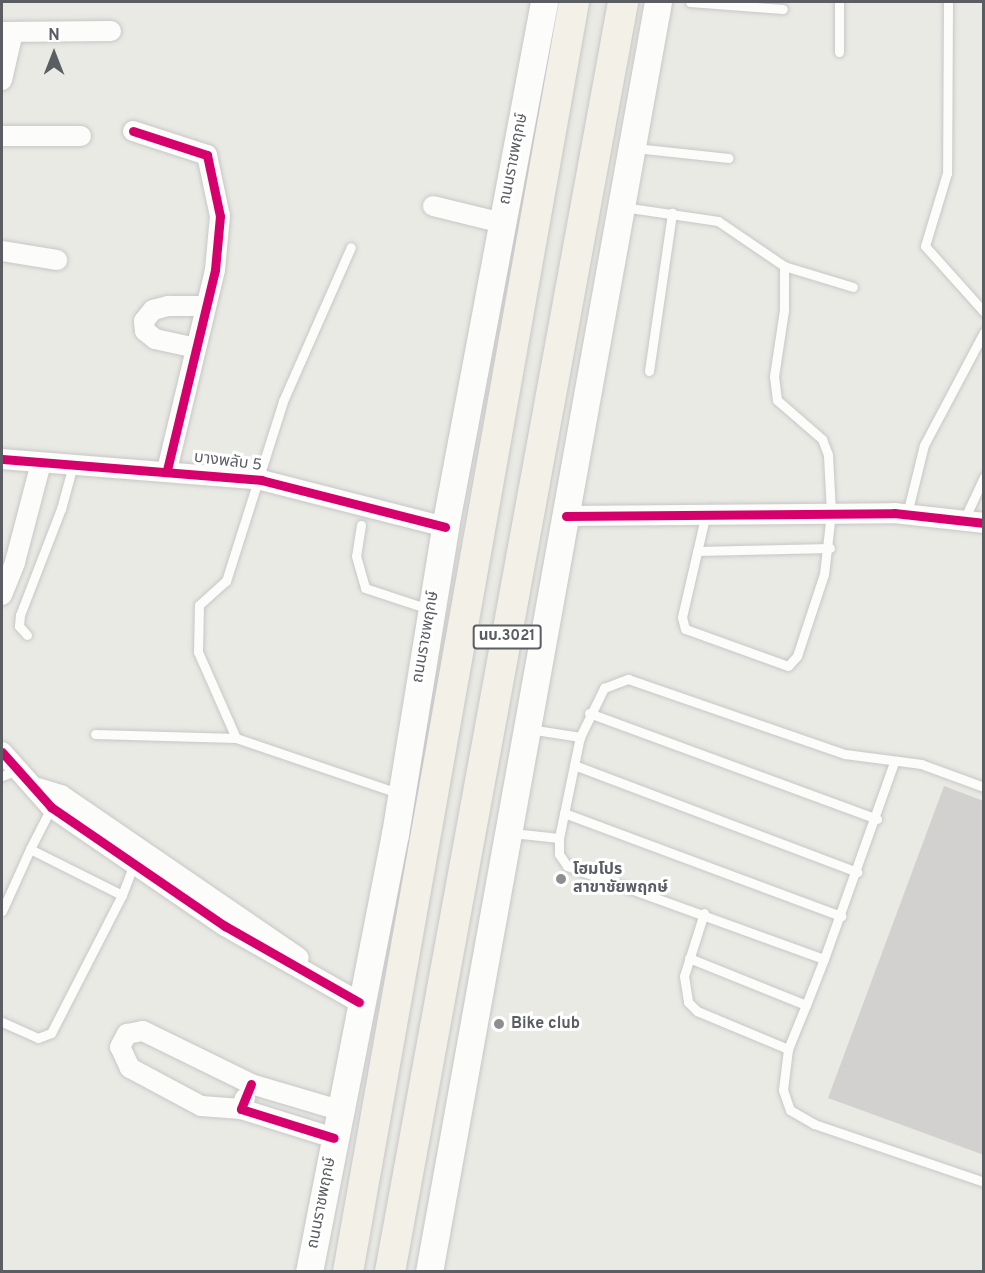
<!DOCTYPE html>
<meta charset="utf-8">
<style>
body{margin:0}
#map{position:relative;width:985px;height:1273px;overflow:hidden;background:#eaeae5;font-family:Overpass,"Noto Sans Thai",sans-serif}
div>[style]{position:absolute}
.building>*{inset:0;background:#d2d1cf}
.roads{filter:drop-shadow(0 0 2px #c7c7c7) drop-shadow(0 0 2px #c7c7c7)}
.service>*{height:9px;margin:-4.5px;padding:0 4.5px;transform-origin:4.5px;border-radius:4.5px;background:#fcfcfb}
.minor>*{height:20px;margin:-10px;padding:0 10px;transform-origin:10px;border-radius:10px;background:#fcfcfb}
.secondary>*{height:27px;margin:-13.5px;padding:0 13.5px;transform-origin:13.5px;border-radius:13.5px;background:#fcfcfb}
.primary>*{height:30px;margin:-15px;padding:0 15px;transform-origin:15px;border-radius:15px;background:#f2f0e7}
.cycleway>*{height:9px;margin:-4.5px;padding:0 4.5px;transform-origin:4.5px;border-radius:4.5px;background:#d6006c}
.dots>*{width:16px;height:16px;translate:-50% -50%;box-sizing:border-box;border:3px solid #fff;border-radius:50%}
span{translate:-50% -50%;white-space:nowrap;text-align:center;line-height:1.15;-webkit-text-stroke:6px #fff;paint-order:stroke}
.shield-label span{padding:2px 4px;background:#fff;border:2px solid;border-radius:4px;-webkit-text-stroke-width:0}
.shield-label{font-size:15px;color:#5a5e63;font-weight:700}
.street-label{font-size:16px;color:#5a5e63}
.poi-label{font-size:16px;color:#5a5e63;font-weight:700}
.left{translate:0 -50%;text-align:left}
.frame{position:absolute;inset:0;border:3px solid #5a5e63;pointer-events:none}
.north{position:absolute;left:24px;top:24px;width:60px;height:60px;-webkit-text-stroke:4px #fff;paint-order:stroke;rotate:0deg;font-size:16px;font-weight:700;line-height:24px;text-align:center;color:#5a5e63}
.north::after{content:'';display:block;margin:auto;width:21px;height:27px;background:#5a5e63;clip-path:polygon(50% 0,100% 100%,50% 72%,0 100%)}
</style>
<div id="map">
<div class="building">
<i style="clip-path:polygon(944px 786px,984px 801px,984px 1155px,828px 1098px)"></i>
</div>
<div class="roads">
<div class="service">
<i style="left:690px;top:2px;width:93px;rotate:4.3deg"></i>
<i style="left:948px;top:2px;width:171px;rotate:90.3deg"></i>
<i style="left:947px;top:173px;width:76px;rotate:106.8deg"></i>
<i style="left:925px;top:246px;width:89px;rotate:48.2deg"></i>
<i style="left:839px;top:52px;width:50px;rotate:-90deg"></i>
<i style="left:635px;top:148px;width:94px;rotate:6.1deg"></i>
<i style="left:623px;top:207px;width:96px;rotate:8.4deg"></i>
<i style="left:718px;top:221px;width:80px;rotate:34.3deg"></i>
<i style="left:784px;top:266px;width:44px;rotate:90deg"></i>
<i style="left:784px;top:310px;width:67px;rotate:98.6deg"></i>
<i style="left:774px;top:376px;width:24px;rotate:83deg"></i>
<i style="left:777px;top:400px;width:60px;rotate:40.9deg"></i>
<i style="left:822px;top:439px;width:17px;rotate:69deg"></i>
<i style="left:828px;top:455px;width:58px;rotate:87deg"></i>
<i style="left:831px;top:513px;width:61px;rotate:96.5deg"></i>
<i style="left:824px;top:574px;width:86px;rotate:108.2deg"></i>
<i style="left:797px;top:656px;width:13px;rotate:132deg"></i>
<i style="left:788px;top:666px;width:109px;rotate:-160.2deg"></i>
<i style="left:685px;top:629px;width:12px;rotate:-104deg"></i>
<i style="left:682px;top:617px;width:107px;rotate:-77deg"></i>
<i style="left:784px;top:266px;width:72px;rotate:16.9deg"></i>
<i style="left:649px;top:371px;width:160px;rotate:-81.7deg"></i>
<i style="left:907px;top:514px;width:71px;rotate:-76.2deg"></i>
<i style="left:924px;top:445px;width:128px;rotate:-62deg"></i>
<i style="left:963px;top:522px;width:50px;rotate:-65deg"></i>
<i style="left:361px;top:525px;width:31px;rotate:99deg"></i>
<i style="left:356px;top:556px;width:33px;rotate:74deg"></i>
<i style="left:365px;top:588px;width:67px;rotate:18.2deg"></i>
<i style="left:697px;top:551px;width:133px;rotate:-1.3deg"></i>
<i style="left:27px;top:635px;width:12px;rotate:-132deg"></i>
<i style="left:19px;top:626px;width:11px;rotate:-85deg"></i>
<i style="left:20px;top:615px;width:114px;rotate:-68.9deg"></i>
<i style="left:61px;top:509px;width:46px;rotate:-74.7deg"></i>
<i style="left:589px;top:713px;width:307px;rotate:20.2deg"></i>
<i style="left:529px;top:729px;width:52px;rotate:8.9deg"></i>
<i style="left:580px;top:737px;width:55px;rotate:-63.9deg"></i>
<i style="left:604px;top:688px;width:26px;rotate:-21deg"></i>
<i style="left:628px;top:679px;width:230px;rotate:19.1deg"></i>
<i style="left:845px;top:754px;width:77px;rotate:7.5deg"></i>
<i style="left:921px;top:764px;width:67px;rotate:20.1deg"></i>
<i style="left:95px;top:734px;width:141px;rotate:1.6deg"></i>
<i style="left:236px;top:738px;width:171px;rotate:18.8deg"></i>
<i style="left:236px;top:738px;width:94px;rotate:-113.8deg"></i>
<i style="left:198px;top:652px;width:47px;rotate:-88.8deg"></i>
<i style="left:199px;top:605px;width:36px;rotate:-42deg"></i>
<i style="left:226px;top:581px;width:189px;rotate:-72.4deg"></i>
<i style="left:283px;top:401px;width:168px;rotate:-66.2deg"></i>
<i style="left:574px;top:765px;width:303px;rotate:20.7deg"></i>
<i style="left:2px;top:776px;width:18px;rotate:-22deg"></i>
<i style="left:564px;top:813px;width:296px;rotate:20.4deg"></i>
<i style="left:512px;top:833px;width:47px;rotate:6.1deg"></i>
<i style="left:559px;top:838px;width:16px;rotate:90deg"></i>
<i style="left:559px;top:854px;width:14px;rotate:56deg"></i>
<i style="left:567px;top:866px;width:273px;rotate:19.9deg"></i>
<i style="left:824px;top:959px;width:209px;rotate:-70.4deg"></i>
<i style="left:559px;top:838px;width:103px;rotate:-78.3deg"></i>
<i style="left:30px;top:849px;width:48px;rotate:-62.9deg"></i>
<i style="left:122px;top:895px;width:34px;rotate:-69deg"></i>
<i style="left:2px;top:911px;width:68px;rotate:-65.7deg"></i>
<i style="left:30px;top:849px;width:103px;rotate:26.6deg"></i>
<i style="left:122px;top:895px;width:155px;rotate:117.2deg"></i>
<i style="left:51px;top:1033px;width:14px;rotate:159deg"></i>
<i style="left:38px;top:1038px;width:39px;rotate:-156deg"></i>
<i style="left:704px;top:913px;width:66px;rotate:107.6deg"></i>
<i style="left:684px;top:976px;width:26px;rotate:81deg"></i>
<i style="left:688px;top:1002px;width:13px;rotate:45deg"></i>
<i style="left:697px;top:1011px;width:99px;rotate:22.7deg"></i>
<i style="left:788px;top:1049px;width:41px;rotate:97deg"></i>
<i style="left:783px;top:1090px;width:21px;rotate:71deg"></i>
<i style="left:790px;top:1110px;width:28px;rotate:30deg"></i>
<i style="left:814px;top:1124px;width:180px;rotate:18.8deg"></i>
<i style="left:689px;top:958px;width:126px;rotate:21.9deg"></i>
<i style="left:806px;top:1005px;width:49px;rotate:-68.6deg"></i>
<i style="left:788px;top:1049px;width:48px;rotate:-67.8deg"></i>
</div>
<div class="minor">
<i style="left:2px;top:32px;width:109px;rotate:-0.5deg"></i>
<i style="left:2px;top:80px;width:49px;rotate:-77.1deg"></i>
<i style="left:133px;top:131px;width:78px;rotate:18deg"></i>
<i style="left:207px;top:155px;width:62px;rotate:78deg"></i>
<i style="left:220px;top:216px;width:54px;rotate:95.3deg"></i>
<i style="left:215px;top:270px;width:206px;rotate:103.5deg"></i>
<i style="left:2px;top:136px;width:79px"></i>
<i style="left:433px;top:206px;width:71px;rotate:13.8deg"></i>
<i style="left:2px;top:251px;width:56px;rotate:9.3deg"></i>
<i style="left:196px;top:348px;width:42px;rotate:-167.6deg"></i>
<i style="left:155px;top:339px;width:13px;rotate:-141deg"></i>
<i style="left:145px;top:331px;width:10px;rotate:-96deg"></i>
<i style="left:144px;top:321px;width:14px;rotate:-51deg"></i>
<i style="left:153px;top:310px;width:16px;rotate:-15deg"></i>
<i style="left:168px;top:306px;width:38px"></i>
<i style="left:2px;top:459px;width:260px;rotate:4.6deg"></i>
<i style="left:261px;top:480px;width:190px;rotate:14.3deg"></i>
<i style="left:566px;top:516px;width:328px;rotate:-0.5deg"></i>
<i style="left:894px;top:513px;width:91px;rotate:6.3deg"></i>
<i style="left:2px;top:595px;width:35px;rotate:-68deg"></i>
<i style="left:15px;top:562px;width:102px;rotate:-75.3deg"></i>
<i style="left:2px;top:752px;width:74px;rotate:48.3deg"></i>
<i style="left:51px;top:807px;width:211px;rotate:34.4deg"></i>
<i style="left:225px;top:926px;width:154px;rotate:29.6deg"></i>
<i style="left:38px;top:788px;width:24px;rotate:17deg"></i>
<i style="left:61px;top:795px;width:288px;rotate:34.4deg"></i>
<i style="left:245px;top:1098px;width:12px;rotate:110deg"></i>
<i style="left:241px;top:1109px;width:97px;rotate:17.3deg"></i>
<i style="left:241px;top:1109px;width:40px;rotate:-175.7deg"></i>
<i style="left:201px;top:1106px;width:81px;rotate:-151.8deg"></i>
<i style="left:130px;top:1068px;width:23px;rotate:-115deg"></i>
<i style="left:120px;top:1047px;width:15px;rotate:-62deg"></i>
<i style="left:127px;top:1034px;width:16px;rotate:-11deg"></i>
<i style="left:143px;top:1031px;width:120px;rotate:26.1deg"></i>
<i style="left:251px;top:1084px;width:92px;rotate:16.5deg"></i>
</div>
<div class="secondary">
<i style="left:309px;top:1272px;width:446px;rotate:-78.9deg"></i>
<i style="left:395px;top:834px;width:311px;rotate:-80.7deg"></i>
<i style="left:445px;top:527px;width:534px;rotate:-79.32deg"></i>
<i style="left:429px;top:1272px;width:1290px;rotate:-79.78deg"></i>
</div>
<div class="primary">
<i style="left:348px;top:1272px;width:1290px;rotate:-79.91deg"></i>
<i style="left:390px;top:1272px;width:1291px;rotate:-79.6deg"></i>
</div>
</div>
<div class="cycleway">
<i style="left:133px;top:131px;width:78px;rotate:18deg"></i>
<i style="left:207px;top:155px;width:62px;rotate:78deg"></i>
<i style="left:220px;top:216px;width:54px;rotate:95.3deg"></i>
<i style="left:215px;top:270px;width:206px;rotate:103.5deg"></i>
<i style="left:2px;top:459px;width:260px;rotate:4.6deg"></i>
<i style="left:261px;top:480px;width:190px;rotate:14.3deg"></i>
<i style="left:566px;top:516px;width:328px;rotate:-0.5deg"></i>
<i style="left:894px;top:513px;width:91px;rotate:6.3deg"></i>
<i style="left:2px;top:752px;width:74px;rotate:48.3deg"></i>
<i style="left:51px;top:807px;width:211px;rotate:34.4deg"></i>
<i style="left:225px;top:926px;width:154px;rotate:29.6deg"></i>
<i style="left:251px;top:1084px;width:27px;rotate:112deg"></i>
<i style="left:241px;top:1109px;width:97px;rotate:17.3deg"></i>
</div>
<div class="dots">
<i style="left:561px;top:879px;background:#8c8f90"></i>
<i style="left:499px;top:1024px;background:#8c8f90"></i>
</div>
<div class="shield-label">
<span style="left:507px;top:637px">นบ.3021</span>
</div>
<div class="street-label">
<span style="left:514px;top:159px;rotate:-79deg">ถนนราชพฤกษ์</span>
<span style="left:228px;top:462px;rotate:7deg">บางพลับ 5</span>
<span style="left:426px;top:637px;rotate:-80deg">ถนนราชพฤกษ์</span>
<span style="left:322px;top:1203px;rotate:-79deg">ถนนราชพฤกษ์</span>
</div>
<div class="poi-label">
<span class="left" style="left:573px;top:879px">โฮมโปร<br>สาขาชัยพฤกษ์</span>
<span class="left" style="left:511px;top:1024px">Bike club</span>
</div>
<div class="frame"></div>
<div class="north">N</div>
</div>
